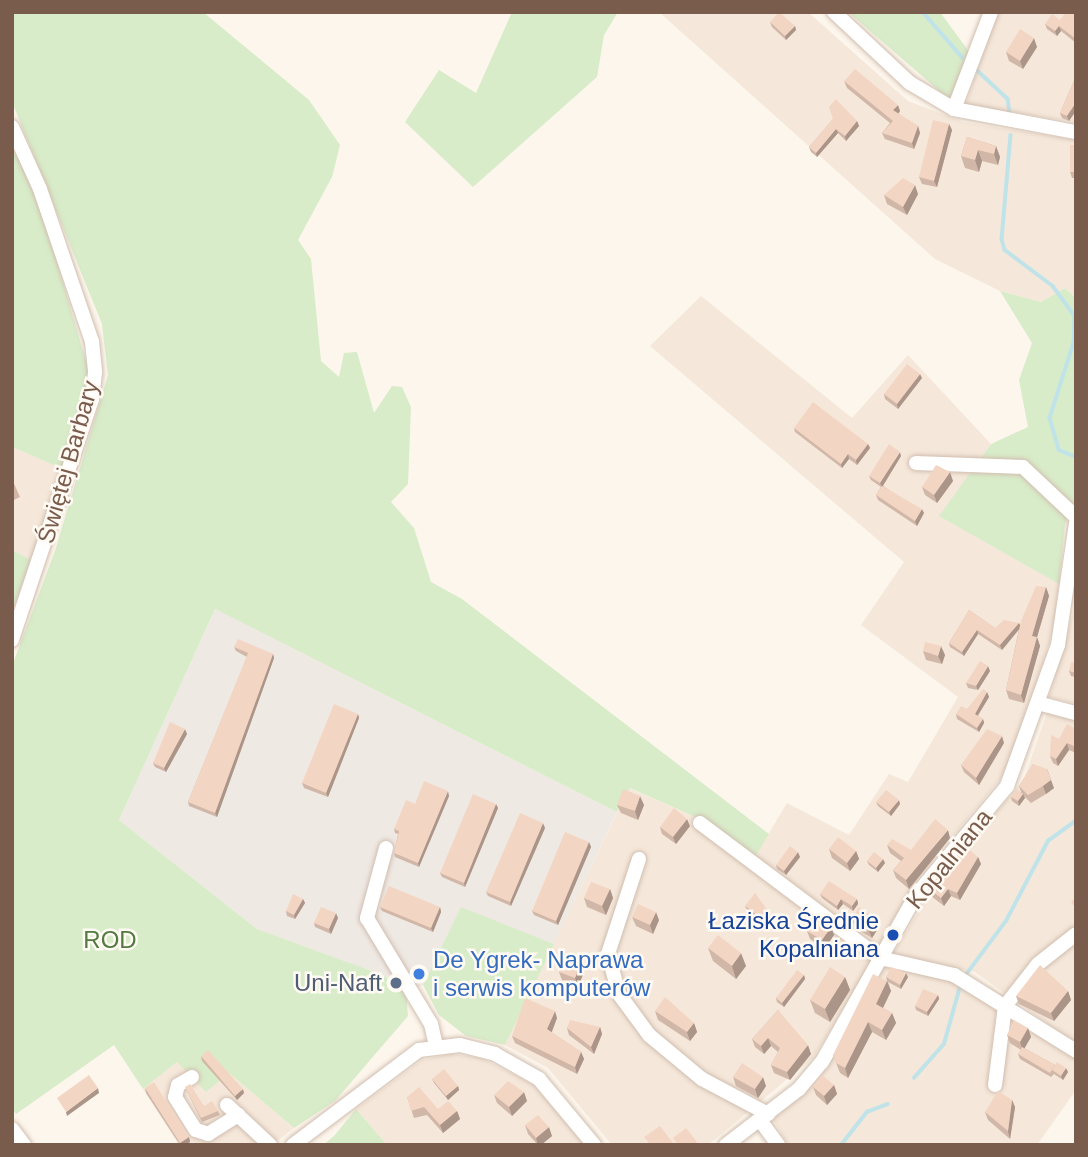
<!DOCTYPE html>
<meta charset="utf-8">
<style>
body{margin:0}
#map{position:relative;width:1088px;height:1157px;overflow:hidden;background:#fdf6ec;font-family:Arial,sans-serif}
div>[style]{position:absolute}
.residential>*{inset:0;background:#f5e8da}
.industrial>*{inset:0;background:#efe9e4}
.green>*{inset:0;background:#d8ecc9}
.stream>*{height:3.5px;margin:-1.75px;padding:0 1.75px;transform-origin:1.75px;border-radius:1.75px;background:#bfe3e8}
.roads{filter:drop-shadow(0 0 2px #d1beb0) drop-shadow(0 0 2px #d1beb0)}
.minor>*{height:14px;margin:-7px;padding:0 7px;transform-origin:7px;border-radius:7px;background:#fff}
.wall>*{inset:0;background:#d1b7a8}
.shaded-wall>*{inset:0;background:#aa9588}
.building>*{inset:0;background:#f3d5c3}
.dots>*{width:19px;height:19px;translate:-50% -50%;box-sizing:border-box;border:4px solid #fffaf3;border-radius:50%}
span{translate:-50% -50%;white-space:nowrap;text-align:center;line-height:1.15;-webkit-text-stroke:5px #fffaf3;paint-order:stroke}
.street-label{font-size:24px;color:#7a5c4d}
.transit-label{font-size:24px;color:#164399}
.right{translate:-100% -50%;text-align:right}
.park-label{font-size:24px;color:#537a41}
.shop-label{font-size:24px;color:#366cbe}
.left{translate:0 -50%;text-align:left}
.service-label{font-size:24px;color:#4e5e75}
.frame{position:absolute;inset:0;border:14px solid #7a5c4d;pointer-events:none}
</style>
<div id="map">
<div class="residential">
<i style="clip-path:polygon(659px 12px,808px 12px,908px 101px,963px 122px,1076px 140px,1076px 298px,1065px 288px,1041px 302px,1000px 291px,935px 259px)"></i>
<i style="clip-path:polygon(996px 12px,1076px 12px,1076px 122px,966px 105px)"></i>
<i style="clip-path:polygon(701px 296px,852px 418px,908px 355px,991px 444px,940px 516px,1059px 584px,1053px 631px,1011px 766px,937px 855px,813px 1058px,708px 1145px,612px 1145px,548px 1068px,505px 1045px,629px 788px,711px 824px,754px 858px,787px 803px,849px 835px,889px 774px,908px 782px,958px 697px,861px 625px,904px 562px,650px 346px)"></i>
<i style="clip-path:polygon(12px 447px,63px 469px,31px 560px,12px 550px)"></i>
<i style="clip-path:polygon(1076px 602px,1076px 704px,1049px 697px)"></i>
<i style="clip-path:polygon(1048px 710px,1076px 716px,1076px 1044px,975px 972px,892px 955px,928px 896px,1024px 779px)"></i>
<i style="clip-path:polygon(885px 963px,962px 983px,1076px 1055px,1076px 1090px,1037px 1145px,788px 1145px,773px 1119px,824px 1070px)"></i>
<i style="clip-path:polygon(452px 1054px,481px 1058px,534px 1085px,585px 1145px,387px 1145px,356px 1109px,422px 1060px)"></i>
<i style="clip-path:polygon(177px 1062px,229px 1073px,294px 1128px,272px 1145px,179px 1145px,143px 1089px)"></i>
</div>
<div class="industrial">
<i style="clip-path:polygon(215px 609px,617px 812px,554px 944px,461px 908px,423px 985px,406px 992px,383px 975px,257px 929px,119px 820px)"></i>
</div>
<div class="green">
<i style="clip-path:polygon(12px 12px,203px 12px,309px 100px,340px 145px,332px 177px,298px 240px,311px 259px,321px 361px,339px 377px,344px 353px,357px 352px,374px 413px,392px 386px,402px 387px,411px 407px,408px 484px,391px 502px,414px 528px,431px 582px,462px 599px,769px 834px,754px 859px,711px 824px,630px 788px,617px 812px,215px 609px,119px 820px,257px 929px,383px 975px,406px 992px,408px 1016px,335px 1101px,294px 1128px,229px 1073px,206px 1092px,177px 1062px,143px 1089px,114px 1045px,16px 1114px,12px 1108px,12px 666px,55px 551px,108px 375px,102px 324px,12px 102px)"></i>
<i style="clip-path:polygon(512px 12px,618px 12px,604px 35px,597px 77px,473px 187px,405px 122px,439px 70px,476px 93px)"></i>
<i style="clip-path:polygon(848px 12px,940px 12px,970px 53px,951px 101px)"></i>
<i style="clip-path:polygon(12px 147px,38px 197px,91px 378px,63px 469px,12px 447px)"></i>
<i style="clip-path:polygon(1065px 288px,1076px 298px,1076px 497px,1065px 524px,1059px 584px,939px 516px,991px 444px,1028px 427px,1019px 380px,1032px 343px,1000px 291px,1041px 302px)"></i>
<i style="clip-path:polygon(12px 550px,31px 560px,12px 613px)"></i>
<i style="clip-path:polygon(461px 907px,554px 944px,505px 1045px,466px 1036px,439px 1015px,423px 985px)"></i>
<i style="clip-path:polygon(356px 1109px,387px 1145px,323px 1145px,334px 1136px)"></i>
</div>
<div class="stream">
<i style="left:923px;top:12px;width:60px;rotate:49.1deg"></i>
<i style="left:977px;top:70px;width:42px;rotate:43.1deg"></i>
<i style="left:1008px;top:99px;width:15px;rotate:82deg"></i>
<i style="left:1011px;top:135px;width:104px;rotate:94.9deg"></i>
<i style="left:1002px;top:239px;width:11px;rotate:75deg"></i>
<i style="left:1005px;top:250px;width:60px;rotate:36.9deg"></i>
<i style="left:1053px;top:286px;width:37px;rotate:54deg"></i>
<i style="left:1075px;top:316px;width:27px;rotate:92deg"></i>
<i style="left:1074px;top:343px;width:79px;rotate:107.7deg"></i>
<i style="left:1050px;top:418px;width:33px;rotate:74deg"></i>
<i style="left:1059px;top:450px;width:18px;rotate:22deg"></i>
<i style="left:965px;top:976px;width:69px;rotate:-53.3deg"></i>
<i style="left:1006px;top:921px;width:90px;rotate:-62.3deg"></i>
<i style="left:1048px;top:841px;width:34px;rotate:-36deg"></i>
<i style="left:914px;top:1078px;width:45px;rotate:-48.6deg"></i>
<i style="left:944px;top:1044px;width:63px;rotate:-74.4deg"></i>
<i style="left:841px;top:1145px;width:42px;rotate:-51.8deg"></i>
<i style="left:867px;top:1112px;width:22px;rotate:-21deg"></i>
</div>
<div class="roads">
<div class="minor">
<i style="left:834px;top:12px;width:104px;rotate:43.1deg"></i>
<i style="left:910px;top:83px;width:51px;rotate:30.6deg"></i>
<i style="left:954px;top:109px;width:124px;rotate:10.7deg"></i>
<i style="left:954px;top:109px;width:104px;rotate:-69.1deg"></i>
<i style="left:12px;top:127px;width:68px;rotate:65.7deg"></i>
<i style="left:40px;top:189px;width:162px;rotate:71.2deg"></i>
<i style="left:92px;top:342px;width:30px;rotate:84deg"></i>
<i style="left:95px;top:372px;width:27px;rotate:96deg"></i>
<i style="left:92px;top:399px;width:254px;rotate:108.4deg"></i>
<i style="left:916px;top:463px;width:107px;rotate:2.1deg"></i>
<i style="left:1023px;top:467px;width:73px;rotate:43.3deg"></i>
<i style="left:1038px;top:703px;width:39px;rotate:15deg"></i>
<i style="left:700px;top:823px;width:225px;rotate:36.9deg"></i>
<i style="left:880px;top:958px;width:76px;rotate:12.9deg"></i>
<i style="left:954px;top:975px;width:144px;rotate:31.9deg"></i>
<i style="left:386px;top:848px;width:73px;rotate:105.2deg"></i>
<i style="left:367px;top:918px;width:124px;rotate:58.9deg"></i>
<i style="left:431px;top:1024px;width:23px;rotate:77deg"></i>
<i style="left:639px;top:859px;width:100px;rotate:108.1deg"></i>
<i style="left:608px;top:954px;width:41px;rotate:74.6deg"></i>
<i style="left:619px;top:994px;width:51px;rotate:53.8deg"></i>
<i style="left:649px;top:1035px;width:69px;rotate:39.7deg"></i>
<i style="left:702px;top:1079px;width:75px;rotate:27.9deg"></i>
<i style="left:192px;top:1077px;width:16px;rotate:150deg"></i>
<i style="left:178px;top:1085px;width:12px;rotate:104deg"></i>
<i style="left:175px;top:1097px;width:39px;rotate:58deg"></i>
<i style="left:196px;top:1130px;width:13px;rotate:18deg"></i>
<i style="left:208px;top:1134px;width:36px;rotate:-32deg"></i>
<i style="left:995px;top:1085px;width:80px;rotate:-82.8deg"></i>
<i style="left:1005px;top:1006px;width:53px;rotate:-51.8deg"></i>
<i style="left:1038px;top:964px;width:48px;rotate:-38.3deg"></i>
<i style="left:227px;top:1105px;width:59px;rotate:42.9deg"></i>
<i style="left:760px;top:1120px;width:31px;rotate:54deg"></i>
<i style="left:12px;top:1129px;width:20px;rotate:53deg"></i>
<i style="left:293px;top:1145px;width:158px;rotate:-37deg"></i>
<i style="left:419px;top:1050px;width:41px;rotate:-7deg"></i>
<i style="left:460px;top:1045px;width:36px;rotate:14deg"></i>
<i style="left:495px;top:1054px;width:51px;rotate:29.6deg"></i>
<i style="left:539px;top:1079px;width:86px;rotate:50.2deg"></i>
<i style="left:726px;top:1145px;width:92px;rotate:-37.5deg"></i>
<i style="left:799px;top:1089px;width:35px;rotate:-50deg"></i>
<i style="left:822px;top:1062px;width:192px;rotate:-60.6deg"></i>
<i style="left:916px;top:895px;width:142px;rotate:-50.1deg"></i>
<i style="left:1007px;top:786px;width:150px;rotate:-70.1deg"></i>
<i style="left:1058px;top:645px;width:123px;rotate:-81.6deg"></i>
</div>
</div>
<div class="wall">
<i style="clip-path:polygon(1076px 14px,1076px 43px,1061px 31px,1057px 36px,1047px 29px,1045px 24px,1060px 20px)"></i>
<i style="clip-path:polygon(770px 22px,795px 26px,796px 30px,786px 40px,772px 27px)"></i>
<i style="clip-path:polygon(1037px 47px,1023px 69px,1009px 61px,1006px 52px)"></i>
<i style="clip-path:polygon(1076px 76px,1069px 121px,1062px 118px,1060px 113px)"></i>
<i style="clip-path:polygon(844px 81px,900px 111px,898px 114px,918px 126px,920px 133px,914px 149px,885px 139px,882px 133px,890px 123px,847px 88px)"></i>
<i style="clip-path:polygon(833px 119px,857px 121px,859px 126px,846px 141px,838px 133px,817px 157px,811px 152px,809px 147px)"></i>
<i style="clip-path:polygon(949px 124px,952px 130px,937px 187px,922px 184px,919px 177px)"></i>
<i style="clip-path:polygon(967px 137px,996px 146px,1000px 157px,998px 165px,982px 161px,979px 172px,965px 168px,961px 156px)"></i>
<i style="clip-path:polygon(1076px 145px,1076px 178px,1072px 178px,1070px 172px)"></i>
<i style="clip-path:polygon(918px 194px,907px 215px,887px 204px,884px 195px)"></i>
<i style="clip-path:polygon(922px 378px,898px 409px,885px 399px,884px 394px)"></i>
<i style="clip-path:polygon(794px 428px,868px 444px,870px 448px,857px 465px,849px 459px,842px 468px,795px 432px)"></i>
<i style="clip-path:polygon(901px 456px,883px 486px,924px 513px,917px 526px,878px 500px,876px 495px,881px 487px,871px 480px,869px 476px)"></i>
<i style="clip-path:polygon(12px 479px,20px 497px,12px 501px)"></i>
<i style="clip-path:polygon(953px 481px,937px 503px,925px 495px,922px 487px)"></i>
<i style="clip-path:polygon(1046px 587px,1049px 596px,1037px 637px,1040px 646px,1024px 703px,1009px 699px,1006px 690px,1019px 629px,1002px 650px,978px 634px,964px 656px,950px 647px,949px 643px,969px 610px,995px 628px,1019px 623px,1020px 626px)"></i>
<i style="clip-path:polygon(234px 647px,273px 654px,274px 658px,217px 817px,189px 806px,188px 802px,247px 657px,236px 651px)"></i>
<i style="clip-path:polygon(923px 651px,945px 655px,942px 664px,926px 660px)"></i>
<i style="clip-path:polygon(1076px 663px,1076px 677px,1071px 676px,1069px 671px)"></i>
<i style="clip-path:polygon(990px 671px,978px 690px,968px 688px,966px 683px)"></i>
<i style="clip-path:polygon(987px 692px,989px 697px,978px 716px,983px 719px,984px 723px,979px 732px,957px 719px,956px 714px,967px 709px)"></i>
<i style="clip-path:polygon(358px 714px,359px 718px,328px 797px,304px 788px,302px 783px)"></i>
<i style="clip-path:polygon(1076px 729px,1076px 753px,1069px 750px,1058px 766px,1053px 763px,1050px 756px,1059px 739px)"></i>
<i style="clip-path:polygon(187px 734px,166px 772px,155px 767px,153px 763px)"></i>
<i style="clip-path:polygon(1004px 743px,979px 785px,964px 772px,961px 765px)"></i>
<i style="clip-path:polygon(1033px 764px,1054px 788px,1046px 794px,1031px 803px,1024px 796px,1025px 798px,1019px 806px,1012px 801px,1011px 797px,1021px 792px,1019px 786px)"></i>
<i style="clip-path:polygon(449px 796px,419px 867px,395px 857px,394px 853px,398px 834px,395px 833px,394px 829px,415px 804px)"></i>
<i style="clip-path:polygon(876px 802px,900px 804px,891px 816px,878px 806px)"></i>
<i style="clip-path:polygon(496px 804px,498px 808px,465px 887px,442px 877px,440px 873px)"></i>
<i style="clip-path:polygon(617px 805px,644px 805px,638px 820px,621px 813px)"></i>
<i style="clip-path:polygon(690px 826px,676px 844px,662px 834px,660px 827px)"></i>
<i style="clip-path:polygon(545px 828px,511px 906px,488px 896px,486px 892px)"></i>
<i style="clip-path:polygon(950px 838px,909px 889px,896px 878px,893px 870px,901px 861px,890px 853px,887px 845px,911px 850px)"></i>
<i style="clip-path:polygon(589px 842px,591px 847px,558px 925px,534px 915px,532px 911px)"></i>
<i style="clip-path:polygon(829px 849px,856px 851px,859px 859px,850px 871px,832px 858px)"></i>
<i style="clip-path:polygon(800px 857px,786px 875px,777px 869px,776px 865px)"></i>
<i style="clip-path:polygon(978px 857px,981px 864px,960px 900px,951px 896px,944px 906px,931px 896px,928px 888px)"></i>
<i style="clip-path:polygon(867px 861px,885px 863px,878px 872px,869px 865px)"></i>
<i style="clip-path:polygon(610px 889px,613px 898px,606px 915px,587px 907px,584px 898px)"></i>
<i style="clip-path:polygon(820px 894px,857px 899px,858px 904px,853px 911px,843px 904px,838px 910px,822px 898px)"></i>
<i style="clip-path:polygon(303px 899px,305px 903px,295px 919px,287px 916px,286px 911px)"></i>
<i style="clip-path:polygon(745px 906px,771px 915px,774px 921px,768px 929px,748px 912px)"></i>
<i style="clip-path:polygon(380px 907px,440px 907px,441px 912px,433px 932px,382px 911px)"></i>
<i style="clip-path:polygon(632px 917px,659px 920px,653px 934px,636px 926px)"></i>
<i style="clip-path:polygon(338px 918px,331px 934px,315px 927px,314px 923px)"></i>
<i style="clip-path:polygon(852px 919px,879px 927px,872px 938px,855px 928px)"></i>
<i style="clip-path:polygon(831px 927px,834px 935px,825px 948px,810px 939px,807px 931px)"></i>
<i style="clip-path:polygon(708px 948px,746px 966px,736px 979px,713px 961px)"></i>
<i style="clip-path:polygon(559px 972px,584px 972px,578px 987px,562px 980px)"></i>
<i style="clip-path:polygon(804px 975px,805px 979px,784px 1007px,777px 1002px,776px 998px)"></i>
<i style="clip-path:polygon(845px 977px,850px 990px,830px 1022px,815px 1013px,810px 1000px)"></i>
<i style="clip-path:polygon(886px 977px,908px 977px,901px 989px,888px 982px,891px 991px,883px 1008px,892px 1013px,896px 1023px,886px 1040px,872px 1032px,848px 1078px,840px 1073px,833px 1055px,887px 981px)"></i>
<i style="clip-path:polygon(1068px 991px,1071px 1000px,1054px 1021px,1019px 1004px,1016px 996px)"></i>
<i style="clip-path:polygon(938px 995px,939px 999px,928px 1016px,916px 1010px,915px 1006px)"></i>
<i style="clip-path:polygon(778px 1010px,811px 1054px,790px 1080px,774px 1073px,771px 1065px,778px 1052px,771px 1046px,764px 1054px,755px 1047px,752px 1039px)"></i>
<i style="clip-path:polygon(655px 1011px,694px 1023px,697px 1032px,690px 1041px,658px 1020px)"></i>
<i style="clip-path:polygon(557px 1018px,551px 1032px,581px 1052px,584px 1059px,577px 1074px,515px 1043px,512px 1036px)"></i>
<i style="clip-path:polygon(600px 1027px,602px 1034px,594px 1054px,569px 1035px,567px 1028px)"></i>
<i style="clip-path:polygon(1028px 1028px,1031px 1037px,1024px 1048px,1068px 1072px,1063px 1080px,1054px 1074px,1051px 1077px,1020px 1059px,1018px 1054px,1021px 1050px,1010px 1043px,1007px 1035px)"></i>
<i style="clip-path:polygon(201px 1056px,244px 1093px,237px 1100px,202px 1061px)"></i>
<i style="clip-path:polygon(733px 1077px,766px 1086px,758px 1098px,736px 1086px)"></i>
<i style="clip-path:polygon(432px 1079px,458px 1086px,459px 1090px,448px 1100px,434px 1083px)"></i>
<i style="clip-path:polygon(834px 1085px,837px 1094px,827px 1105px,816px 1095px,813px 1087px)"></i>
<i style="clip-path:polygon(185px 1087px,204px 1106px,218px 1111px,220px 1115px,202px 1122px)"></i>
<i style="clip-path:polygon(145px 1088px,189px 1137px,190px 1142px,185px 1145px,180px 1145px,146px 1093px)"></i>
<i style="clip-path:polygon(494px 1095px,527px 1101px,512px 1116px,497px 1103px)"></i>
<i style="clip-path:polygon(407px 1097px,438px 1109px,457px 1111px,460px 1119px,443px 1133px,427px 1115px,414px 1118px)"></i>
<i style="clip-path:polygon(1012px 1100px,1015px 1107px,1010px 1139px,988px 1120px,985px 1112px)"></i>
<i style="clip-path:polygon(525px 1125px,552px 1136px,541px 1145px,538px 1145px,528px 1134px)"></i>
</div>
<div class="shaded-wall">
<i style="clip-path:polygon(795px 26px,796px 30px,786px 40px,785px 36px)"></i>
<i style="clip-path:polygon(1059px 26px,1061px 31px,1057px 36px,1055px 31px)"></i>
<i style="clip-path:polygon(1034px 38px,1037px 47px,1023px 69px,1020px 61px)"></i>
<i style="clip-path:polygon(1076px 102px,1076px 111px,1069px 121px,1067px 116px)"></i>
<i style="clip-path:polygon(898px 105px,900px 111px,896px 117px,893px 110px)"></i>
<i style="clip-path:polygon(857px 121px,859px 126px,846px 141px,845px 136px)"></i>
<i style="clip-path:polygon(949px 124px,952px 130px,937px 187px,934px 181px)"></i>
<i style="clip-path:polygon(918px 126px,920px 133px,914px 149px,912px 143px)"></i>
<i style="clip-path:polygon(836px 129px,838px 133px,817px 157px,816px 153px)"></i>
<i style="clip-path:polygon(996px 146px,1000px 157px,998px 165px,994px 154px)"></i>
<i style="clip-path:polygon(978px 150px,982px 161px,979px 172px,975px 160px)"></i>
<i style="clip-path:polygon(915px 185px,918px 194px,907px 215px,903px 207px)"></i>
<i style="clip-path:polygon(920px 374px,922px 378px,898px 409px,897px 404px)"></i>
<i style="clip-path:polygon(868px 444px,870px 448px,857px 465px,856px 460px)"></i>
<i style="clip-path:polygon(900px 452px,901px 456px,882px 487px,880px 483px)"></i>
<i style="clip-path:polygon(848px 454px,849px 459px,842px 468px,841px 464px)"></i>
<i style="clip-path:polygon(950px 472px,953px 481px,937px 503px,934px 495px)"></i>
<i style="clip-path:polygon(922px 509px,924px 513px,917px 526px,915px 521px)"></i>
<i style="clip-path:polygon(1046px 587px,1049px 596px,1035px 644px,1032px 636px)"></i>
<i style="clip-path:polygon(1019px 623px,1021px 627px,1002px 650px,1000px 645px)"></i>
<i style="clip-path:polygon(977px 630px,978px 634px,964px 656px,962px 652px)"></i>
<i style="clip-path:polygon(1037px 637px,1040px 646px,1024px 703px,1021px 695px)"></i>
<i style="clip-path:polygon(941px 646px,945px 655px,942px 664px,938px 656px)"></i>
<i style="clip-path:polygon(273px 654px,274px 658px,217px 817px,215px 813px)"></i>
<i style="clip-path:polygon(988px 666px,990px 671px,978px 690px,976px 686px)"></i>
<i style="clip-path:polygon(987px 692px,989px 697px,976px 718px,975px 714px)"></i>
<i style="clip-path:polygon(358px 714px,359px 718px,328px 797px,326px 793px)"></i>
<i style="clip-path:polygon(983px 719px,984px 723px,979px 732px,977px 728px)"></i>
<i style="clip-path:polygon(185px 729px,187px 734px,166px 772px,164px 768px)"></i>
<i style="clip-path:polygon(1002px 736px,1004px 743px,979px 785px,976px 778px)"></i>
<i style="clip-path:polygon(1067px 743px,1069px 750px,1058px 766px,1056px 759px)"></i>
<i style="clip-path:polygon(1047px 769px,1054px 788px,1046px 794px,1043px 786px)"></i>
<i style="clip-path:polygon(448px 791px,449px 796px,419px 867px,418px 863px)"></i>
<i style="clip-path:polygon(1023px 794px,1025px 798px,1019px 806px,1018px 801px)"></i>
<i style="clip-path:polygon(640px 796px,644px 805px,638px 820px,635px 811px)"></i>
<i style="clip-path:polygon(899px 800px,900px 804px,891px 816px,889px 812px)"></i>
<i style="clip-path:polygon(496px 804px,498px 808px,465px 887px,464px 883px)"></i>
<i style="clip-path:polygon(687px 819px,690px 826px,676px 844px,673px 837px)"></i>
<i style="clip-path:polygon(543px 823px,545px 828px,511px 906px,510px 902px)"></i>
<i style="clip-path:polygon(948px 830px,950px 838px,909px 889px,906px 880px)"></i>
<i style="clip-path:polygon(589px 842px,591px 847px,558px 925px,556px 921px)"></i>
<i style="clip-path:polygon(856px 851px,859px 859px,850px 871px,847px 863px)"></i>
<i style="clip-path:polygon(798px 852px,800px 857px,786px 875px,784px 871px)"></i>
<i style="clip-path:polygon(978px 857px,981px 864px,960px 900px,957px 893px)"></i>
<i style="clip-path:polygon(883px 859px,885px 863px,878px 872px,876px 868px)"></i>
<i style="clip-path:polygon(610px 889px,613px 898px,606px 915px,602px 906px)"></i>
<i style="clip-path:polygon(948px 889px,951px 896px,944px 906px,941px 898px)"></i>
<i style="clip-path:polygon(303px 899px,305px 903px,295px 919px,294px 915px)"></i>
<i style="clip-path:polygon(841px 899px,843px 904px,838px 910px,837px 906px)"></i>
<i style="clip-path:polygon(857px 899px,858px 904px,853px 911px,852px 906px)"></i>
<i style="clip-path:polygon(440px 907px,441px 912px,433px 932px,431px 928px)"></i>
<i style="clip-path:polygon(656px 912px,659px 920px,653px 934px,650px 925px)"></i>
<i style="clip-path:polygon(336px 913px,338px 918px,331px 934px,329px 929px)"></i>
<i style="clip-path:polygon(771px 915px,774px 921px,768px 929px,766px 922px)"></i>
<i style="clip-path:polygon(875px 918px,879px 927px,872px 938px,868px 929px)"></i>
<i style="clip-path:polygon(831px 927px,834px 935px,825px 948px,822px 940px)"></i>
<i style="clip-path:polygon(741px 953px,746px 966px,736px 979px,732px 966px)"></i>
<i style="clip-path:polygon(581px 964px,584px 972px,578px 987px,575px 978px)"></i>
<i style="clip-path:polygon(906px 973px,908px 977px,901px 989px,900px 985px)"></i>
<i style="clip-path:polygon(804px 975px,805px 979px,784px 1007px,782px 1003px)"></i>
<i style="clip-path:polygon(845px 977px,850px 990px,830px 1022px,825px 1009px)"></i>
<i style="clip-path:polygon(887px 981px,891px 991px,880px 1014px,876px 1004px)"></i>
<i style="clip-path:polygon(1068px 991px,1071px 1000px,1054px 1021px,1051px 1013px)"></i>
<i style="clip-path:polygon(938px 995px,939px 999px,928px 1016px,927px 1012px)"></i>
<i style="clip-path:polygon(555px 1011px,557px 1018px,550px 1037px,547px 1029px)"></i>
<i style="clip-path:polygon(892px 1013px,896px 1023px,886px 1040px,882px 1030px)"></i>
<i style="clip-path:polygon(868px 1022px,872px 1032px,848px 1078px,845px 1068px)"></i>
<i style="clip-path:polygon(694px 1023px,697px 1032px,690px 1041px,687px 1032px)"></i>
<i style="clip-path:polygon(600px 1027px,602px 1034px,594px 1054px,591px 1047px)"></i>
<i style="clip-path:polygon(1028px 1028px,1031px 1037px,1023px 1051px,1020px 1042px)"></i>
<i style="clip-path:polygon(768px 1038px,771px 1046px,764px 1054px,761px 1046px)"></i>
<i style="clip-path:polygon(808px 1045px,811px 1054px,790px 1080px,787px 1072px)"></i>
<i style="clip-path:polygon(581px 1052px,584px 1059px,577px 1074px,575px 1067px)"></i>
<i style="clip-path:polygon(1066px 1068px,1068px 1072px,1063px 1080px,1061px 1076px)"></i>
<i style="clip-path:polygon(763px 1077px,766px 1086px,758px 1098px,755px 1089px)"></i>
<i style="clip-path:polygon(834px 1085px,837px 1094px,827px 1105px,824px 1096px)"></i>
<i style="clip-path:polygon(458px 1086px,459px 1090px,448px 1100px,446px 1096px)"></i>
<i style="clip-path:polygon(98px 1088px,99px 1093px,67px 1116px,66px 1112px)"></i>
<i style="clip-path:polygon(243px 1089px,244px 1093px,237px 1100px,235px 1096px)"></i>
<i style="clip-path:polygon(524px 1092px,527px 1101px,512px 1116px,509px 1107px)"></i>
<i style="clip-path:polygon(1012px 1100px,1015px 1107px,1010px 1139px,1008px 1131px)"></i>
<i style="clip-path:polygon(457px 1111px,460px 1119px,443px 1133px,440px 1125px)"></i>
<i style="clip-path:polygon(549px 1127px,552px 1136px,541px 1145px,538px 1145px,536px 1138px)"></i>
<i style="clip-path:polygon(189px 1137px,190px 1142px,185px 1145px,181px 1145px,180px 1143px)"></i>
</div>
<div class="building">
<i style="clip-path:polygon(779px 12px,795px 26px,785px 36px,770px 22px)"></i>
<i style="clip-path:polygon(1066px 12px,1074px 12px,1076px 14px,1076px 39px,1059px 26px,1055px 31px,1045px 24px,1052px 14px,1060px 20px)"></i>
<i style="clip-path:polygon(1020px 29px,1034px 38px,1020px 61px,1006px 52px)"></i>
<i style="clip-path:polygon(855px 69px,898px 105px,893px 110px,918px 126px,912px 143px,882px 133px,893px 121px,844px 81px)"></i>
<i style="clip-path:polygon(1076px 76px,1076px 102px,1067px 116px,1060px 113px)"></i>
<i style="clip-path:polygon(836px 99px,857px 121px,845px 136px,836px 129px,816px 153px,809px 147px,833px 119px,829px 107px)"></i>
<i style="clip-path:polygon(933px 120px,949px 124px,934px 181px,919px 177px)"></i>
<i style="clip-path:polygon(967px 137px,996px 146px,994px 154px,978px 150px,975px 160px,961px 156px)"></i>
<i style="clip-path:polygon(1070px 145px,1076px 145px,1076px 172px,1070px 172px)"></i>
<i style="clip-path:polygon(903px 178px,915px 185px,903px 207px,884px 195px)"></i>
<i style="clip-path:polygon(907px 364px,920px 374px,897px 404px,884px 394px)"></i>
<i style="clip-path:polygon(813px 402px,868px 444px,856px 460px,848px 454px,841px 464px,794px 428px)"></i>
<i style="clip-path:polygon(889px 444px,900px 452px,880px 483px,869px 476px)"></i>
<i style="clip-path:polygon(936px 465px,950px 472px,934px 495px,922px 487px)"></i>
<i style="clip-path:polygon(882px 486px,922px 509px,915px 521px,876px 495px)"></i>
<i style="clip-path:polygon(1036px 586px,1046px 587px,1032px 636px,1037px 637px,1021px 695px,1006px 690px,1021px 621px)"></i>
<i style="clip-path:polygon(969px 610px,995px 628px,1004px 620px,1019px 623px,1000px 645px,977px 630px,962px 652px,949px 643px)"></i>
<i style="clip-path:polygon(238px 639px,273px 654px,215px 813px,188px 802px,248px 653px,234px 647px)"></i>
<i style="clip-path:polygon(925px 642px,941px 646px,938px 656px,923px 651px)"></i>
<i style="clip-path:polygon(980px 661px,988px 666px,976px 686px,966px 683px)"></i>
<i style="clip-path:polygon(1071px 662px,1076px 663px,1076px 673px,1069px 671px)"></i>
<i style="clip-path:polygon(983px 689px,987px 692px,975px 714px,983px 719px,977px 728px,956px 714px,961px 706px,967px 709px)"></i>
<i style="clip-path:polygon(334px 704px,358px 714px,326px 793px,302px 783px)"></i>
<i style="clip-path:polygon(170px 722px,185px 729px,164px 768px,153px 763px)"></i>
<i style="clip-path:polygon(1067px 724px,1076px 729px,1076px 747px,1067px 743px,1056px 759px,1050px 756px,1051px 735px,1059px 739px)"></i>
<i style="clip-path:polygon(987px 729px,1002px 736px,976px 778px,961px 765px)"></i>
<i style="clip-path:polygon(1033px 764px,1047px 769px,1051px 780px,1043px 786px,1028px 795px,1019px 786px)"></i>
<i style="clip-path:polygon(424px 781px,448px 791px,418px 863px,394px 853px,399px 831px,394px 829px,406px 800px,415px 804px)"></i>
<i style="clip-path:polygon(623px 789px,640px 796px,635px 811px,617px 805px)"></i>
<i style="clip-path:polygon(1016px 789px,1023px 794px,1018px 801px,1011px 797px)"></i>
<i style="clip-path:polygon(886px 790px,899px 800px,889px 812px,876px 802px)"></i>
<i style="clip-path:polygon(473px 794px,496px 804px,464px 883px,440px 873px)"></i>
<i style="clip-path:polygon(674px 808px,687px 819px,673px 837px,660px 827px)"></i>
<i style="clip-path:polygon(520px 813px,543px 823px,510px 902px,486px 892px)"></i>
<i style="clip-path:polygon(935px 819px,948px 830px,906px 880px,893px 870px,904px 858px,887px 845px,892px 839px,911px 850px)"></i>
<i style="clip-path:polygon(565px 832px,589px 842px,556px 921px,532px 911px)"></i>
<i style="clip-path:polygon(838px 837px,856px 851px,847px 863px,829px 849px)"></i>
<i style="clip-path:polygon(790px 846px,798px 852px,784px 871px,776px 865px)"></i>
<i style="clip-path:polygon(965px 846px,978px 857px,957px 893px,948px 889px,941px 898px,928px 888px)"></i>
<i style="clip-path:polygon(874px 852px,883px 859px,876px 868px,867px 861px)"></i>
<i style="clip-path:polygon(829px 881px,857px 899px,852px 906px,841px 899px,837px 906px,820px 894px)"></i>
<i style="clip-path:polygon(591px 882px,610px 889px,602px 906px,584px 898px)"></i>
<i style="clip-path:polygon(389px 886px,440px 907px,431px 928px,380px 907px)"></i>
<i style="clip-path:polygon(755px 893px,771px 915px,766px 922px,745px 906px)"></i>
<i style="clip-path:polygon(293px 894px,303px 899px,294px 915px,286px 911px)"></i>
<i style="clip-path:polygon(1076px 896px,1076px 907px,1071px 903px)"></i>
<i style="clip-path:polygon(638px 904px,656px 912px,650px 925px,632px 917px)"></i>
<i style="clip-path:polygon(321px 907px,336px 913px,329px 929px,314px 923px)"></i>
<i style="clip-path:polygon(859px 907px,875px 918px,868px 929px,852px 919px)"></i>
<i style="clip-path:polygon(817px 917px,831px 927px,822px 940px,807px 931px)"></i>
<i style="clip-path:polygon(718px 935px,741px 953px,732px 966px,708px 948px)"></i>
<i style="clip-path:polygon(565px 957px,581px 964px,575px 978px,559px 972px)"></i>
<i style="clip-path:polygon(1040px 965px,1068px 991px,1051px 1013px,1016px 996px)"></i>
<i style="clip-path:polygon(830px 967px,845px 977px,825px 1009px,810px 1000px)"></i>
<i style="clip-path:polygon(891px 967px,906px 973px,900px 985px,886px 977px)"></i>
<i style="clip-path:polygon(797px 970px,804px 975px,782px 1003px,776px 998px)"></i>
<i style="clip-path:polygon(873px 974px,887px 981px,876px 1004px,892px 1013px,882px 1030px,868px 1022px,845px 1068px,836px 1063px,833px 1055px)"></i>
<i style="clip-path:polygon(923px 989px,938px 995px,927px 1012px,915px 1006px)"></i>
<i style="clip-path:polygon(665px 997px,694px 1023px,687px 1032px,655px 1011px)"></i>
<i style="clip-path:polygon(525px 998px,555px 1011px,547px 1029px,581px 1052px,575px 1067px,512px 1036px)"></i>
<i style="clip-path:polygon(778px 1010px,808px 1045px,787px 1072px,771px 1065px,780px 1048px,768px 1038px,761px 1046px,752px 1039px)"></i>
<i style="clip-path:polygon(570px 1020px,600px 1027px,591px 1047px,567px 1028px)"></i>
<i style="clip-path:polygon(1014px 1020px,1028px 1028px,1020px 1042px,1007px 1035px)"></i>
<i style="clip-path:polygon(1022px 1047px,1055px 1065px,1050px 1073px,1018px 1054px)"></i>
<i style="clip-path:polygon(208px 1050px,243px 1089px,235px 1096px,201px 1056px)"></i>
<i style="clip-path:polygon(1057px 1062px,1066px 1068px,1061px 1076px,1052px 1070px)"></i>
<i style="clip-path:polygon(742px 1063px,763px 1077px,755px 1089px,733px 1077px)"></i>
<i style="clip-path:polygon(444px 1069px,458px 1086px,446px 1096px,432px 1079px)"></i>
<i style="clip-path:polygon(89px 1075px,98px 1088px,66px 1112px,57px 1098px)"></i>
<i style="clip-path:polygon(822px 1075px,834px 1085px,824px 1096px,813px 1087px)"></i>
<i style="clip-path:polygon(508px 1081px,524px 1092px,509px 1107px,494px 1095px)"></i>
<i style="clip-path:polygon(154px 1082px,189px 1137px,180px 1143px,145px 1088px)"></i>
<i style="clip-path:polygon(190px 1084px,204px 1106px,212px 1101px,218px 1111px,201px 1118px,185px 1087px)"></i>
<i style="clip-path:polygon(419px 1087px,438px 1109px,448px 1101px,457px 1111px,440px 1125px,424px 1107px,411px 1111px,407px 1097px)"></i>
<i style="clip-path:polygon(998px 1091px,1012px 1100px,1008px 1131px,985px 1112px)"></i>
<i style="clip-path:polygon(538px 1115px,549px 1127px,536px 1138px,525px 1125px)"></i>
<i style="clip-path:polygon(660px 1126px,674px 1144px,670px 1145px,647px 1145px,649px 1143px,644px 1137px)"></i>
<i style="clip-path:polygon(686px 1128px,697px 1142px,694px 1145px,678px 1145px,673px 1138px)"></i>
</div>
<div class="dots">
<i style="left:893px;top:935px;background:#1a4fb4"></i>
<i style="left:419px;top:974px;background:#3f7fe0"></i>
<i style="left:396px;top:983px;background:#5c6f8a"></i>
</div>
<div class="street-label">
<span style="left:68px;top:462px;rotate:-74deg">Świętej Barbary</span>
<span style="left:949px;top:859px;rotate:-51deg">Kopalniana</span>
</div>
<div class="transit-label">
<span class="right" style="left:879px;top:935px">Łaziska Średnie<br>Kopalniana</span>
</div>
<div class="park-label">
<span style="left:110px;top:940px">ROD</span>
</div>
<div class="shop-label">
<span class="left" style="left:433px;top:974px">De Ygrek- Naprawa<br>i serwis komputerów</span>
</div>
<div class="service-label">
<span class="right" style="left:382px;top:983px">Uni-Naft</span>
</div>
<div class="frame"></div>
</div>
